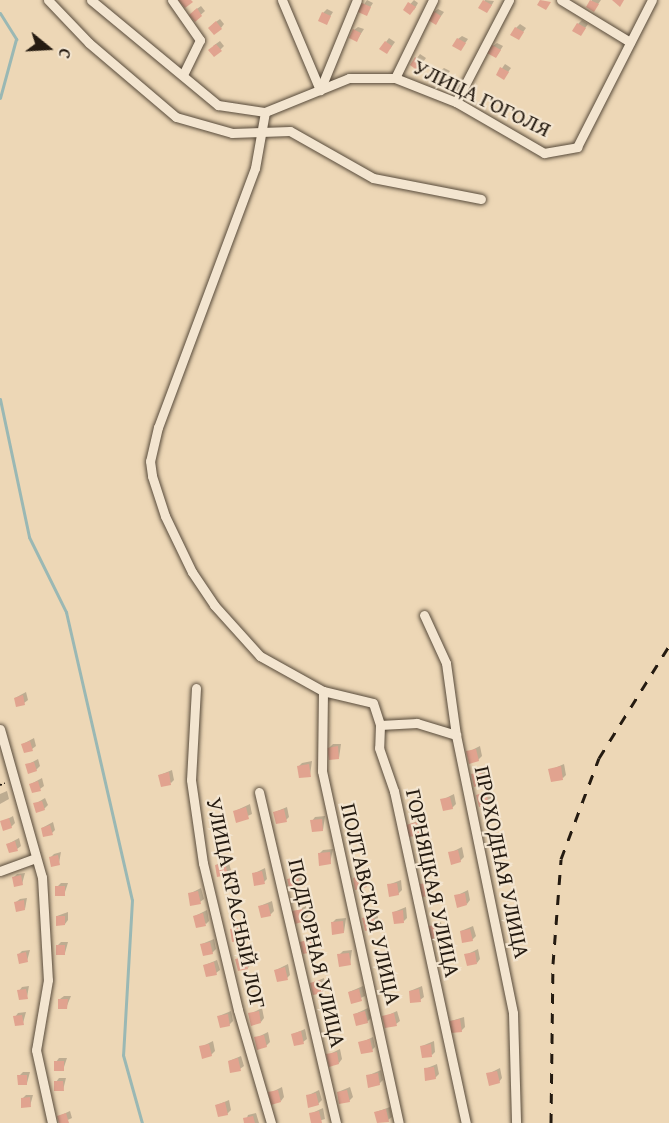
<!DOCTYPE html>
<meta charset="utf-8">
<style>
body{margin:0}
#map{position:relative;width:669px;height:1123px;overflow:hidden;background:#edd7b6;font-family:"Gentium Book Plus",serif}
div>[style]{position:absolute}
.shadow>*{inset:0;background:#0003}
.stream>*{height:3px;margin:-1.5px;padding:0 1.5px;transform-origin:1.5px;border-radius:1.5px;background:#9ab8b4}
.building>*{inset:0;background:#e1a38f}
.path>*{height:1.5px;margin-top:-0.75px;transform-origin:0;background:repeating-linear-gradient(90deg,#251b11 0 1.5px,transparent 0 4.5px)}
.roads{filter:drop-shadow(0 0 2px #574a3a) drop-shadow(0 0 2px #574a3a)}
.minor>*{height:9px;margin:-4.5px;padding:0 4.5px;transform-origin:4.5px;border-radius:4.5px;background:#f3e5d0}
.rail>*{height:3px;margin-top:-1.5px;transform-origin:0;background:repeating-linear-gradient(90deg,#251b11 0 10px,transparent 0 20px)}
span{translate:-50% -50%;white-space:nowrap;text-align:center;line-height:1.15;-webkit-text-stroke:4.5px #f3e5d0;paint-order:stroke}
.street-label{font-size:22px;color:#251b11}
.north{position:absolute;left:18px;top:18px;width:60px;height:60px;-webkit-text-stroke:4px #f3e5d0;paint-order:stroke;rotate:108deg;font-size:16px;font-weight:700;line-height:24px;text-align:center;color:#251b11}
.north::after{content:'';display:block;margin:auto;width:21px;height:27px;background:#251b11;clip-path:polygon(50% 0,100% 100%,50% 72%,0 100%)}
</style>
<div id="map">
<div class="shadow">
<i style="clip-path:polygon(367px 0,373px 3px,366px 14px,360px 11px)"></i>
<i style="clip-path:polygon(414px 0,418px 3px,414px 10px,405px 10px)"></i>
<i style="clip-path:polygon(485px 0,494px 1px,490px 8px,480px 8px)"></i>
<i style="clip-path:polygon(592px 0,601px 0,594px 10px,588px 7px)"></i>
<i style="clip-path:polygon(201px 6px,205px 11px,195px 20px,194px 11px)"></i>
<i style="clip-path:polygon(327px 9px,333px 12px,326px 23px,323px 13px)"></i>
<i style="clip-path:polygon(438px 9px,444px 12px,436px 23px,434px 12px)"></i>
<i style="clip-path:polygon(220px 19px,224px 24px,221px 28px,213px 24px)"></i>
<i style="clip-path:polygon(582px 20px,588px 24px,581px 34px,578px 24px)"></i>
<i style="clip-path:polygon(520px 24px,526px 28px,519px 38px,516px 28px)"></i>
<i style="clip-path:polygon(358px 27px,364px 29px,357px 40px,354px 30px)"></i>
<i style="clip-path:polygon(462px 36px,468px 39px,461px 49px,458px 39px)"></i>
<i style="clip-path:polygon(389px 38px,395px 42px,390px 49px,386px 42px)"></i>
<i style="clip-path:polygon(220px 41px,224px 46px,220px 50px,213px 46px)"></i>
<i style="clip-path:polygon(497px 43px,503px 46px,496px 57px,493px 46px)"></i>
<i style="clip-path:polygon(420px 54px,426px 58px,421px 65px,412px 65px)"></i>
<i style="clip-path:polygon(505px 64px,511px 68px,504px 78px,498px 74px)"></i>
<i style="clip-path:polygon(444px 68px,450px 71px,443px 81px,440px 71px)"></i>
<i style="clip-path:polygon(26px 692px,28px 700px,24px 703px,15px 698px)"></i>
<i style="clip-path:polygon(34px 738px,36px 746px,32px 749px,23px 744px)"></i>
<i style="clip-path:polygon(333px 744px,341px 744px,339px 758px,329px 748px)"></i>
<i style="clip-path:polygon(480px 746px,482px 756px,478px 760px,468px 752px)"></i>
<i style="clip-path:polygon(38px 759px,40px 766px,36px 770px,27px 765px)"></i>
<i style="clip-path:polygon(312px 761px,310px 775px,299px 766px,302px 763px)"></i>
<i style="clip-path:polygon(564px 764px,566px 775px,563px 778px,550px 770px)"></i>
<i style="clip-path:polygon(484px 769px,487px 779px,483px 783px,472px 775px)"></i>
<i style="clip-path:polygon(172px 770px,174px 780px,171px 783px,160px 775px)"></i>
<i style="clip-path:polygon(42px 778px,44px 786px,40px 789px,31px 784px)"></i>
<i style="clip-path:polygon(490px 790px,492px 800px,488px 803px,478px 795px)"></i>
<i style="clip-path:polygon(7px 791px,9px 799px,0 804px,0 794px)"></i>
<i style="clip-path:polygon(454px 794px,456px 804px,452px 808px,442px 800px)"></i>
<i style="clip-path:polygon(45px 798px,48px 805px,44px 809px,35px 804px)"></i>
<i style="clip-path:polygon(250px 804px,252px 814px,237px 821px,235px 811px)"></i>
<i style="clip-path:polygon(287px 807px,289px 817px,286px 820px,275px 812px)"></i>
<i style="clip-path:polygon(13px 816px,15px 823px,11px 827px,2px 822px)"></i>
<i style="clip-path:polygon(325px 816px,323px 830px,312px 821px,315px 817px)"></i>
<i style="clip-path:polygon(420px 820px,422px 830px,419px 833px,408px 825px)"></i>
<i style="clip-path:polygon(53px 822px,55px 830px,52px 833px,42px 828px)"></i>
<i style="clip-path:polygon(19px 838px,21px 846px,17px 849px,8px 844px)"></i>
<i style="clip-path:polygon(462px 847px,464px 857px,460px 861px,450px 853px)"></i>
<i style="clip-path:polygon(333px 849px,330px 863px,319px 854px,323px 850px)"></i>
<i style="clip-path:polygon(61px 852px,59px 863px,50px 858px,54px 854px)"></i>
<i style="clip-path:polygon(228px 860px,231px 870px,227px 874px,216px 865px)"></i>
<i style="clip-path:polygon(265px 868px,267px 879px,264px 882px,253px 874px)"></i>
<i style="clip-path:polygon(368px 872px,370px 882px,366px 886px,354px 878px)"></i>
<i style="clip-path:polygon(25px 873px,22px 884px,14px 877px,17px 874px)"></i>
<i style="clip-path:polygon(301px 874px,303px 884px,300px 888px,289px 880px)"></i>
<i style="clip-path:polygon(401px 880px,402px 890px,398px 894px,388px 885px)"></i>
<i style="clip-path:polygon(432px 880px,434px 890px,430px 894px,420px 885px)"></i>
<i style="clip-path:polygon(61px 883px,68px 883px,64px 895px,57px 887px)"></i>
<i style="clip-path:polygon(201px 888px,204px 899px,200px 902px,189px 894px)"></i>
<i style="clip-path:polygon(468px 890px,470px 900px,467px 904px,456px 896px)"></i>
<i style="clip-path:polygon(27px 898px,25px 909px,16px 902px,20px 899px)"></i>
<i style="clip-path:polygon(272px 901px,274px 911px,270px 915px,260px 906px)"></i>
<i style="clip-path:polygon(306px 906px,308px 916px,304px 920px,294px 912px)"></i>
<i style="clip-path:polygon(406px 907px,407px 918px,404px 921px,394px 912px)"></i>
<i style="clip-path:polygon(207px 910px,209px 921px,206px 924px,195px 916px)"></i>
<i style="clip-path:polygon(68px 912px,68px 920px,65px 924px,57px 916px)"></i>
<i style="clip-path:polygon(377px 913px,379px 923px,375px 927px,363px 919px)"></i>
<i style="clip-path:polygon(346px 918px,344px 932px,332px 923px,336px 919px)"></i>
<i style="clip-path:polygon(441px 922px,443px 933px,439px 936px,429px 927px)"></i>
<i style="clip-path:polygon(243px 924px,246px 935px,242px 938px,231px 930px)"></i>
<i style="clip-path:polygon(473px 926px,476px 936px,472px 940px,461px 931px)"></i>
<i style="clip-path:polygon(314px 937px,316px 947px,313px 950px,302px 942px)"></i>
<i style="clip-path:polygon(214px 939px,216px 949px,212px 953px,202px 944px)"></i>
<i style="clip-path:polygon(61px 942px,68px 942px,65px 953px,57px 946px)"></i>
<i style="clip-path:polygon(478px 949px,480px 959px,477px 963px,466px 955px)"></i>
<i style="clip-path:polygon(30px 950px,27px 961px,19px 954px,22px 951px)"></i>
<i style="clip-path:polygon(352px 950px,350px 964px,339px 955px,343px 951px)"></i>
<i style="clip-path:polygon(249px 954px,251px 964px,248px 968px,237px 959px)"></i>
<i style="clip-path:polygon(217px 960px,220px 970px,216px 973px,205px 965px)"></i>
<i style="clip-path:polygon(288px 964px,290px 975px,287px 978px,276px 970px)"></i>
<i style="clip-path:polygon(324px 978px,326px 988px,322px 992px,312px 983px)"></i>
<i style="clip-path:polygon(29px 986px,27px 997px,19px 991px,22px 987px)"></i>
<i style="clip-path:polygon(363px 986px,365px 996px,352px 1002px,349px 992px)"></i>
<i style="clip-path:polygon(422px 986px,424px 997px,420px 1000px,410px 991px)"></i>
<i style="clip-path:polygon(64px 996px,71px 996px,66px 1008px,60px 999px)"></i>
<i style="clip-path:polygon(262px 1008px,264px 1018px,261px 1022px,250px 1014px)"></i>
<i style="clip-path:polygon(368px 1008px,371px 1018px,367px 1022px,355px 1014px)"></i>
<i style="clip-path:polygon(231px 1011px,233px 1021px,229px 1025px,219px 1016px)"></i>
<i style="clip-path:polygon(397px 1011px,400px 1021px,396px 1024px,384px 1017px)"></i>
<i style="clip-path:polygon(26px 1012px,23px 1023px,15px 1017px,18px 1013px)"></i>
<i style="clip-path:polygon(464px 1017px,465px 1027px,461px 1031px,451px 1021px)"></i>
<i style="clip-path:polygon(305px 1029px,307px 1039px,303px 1042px,293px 1034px)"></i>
<i style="clip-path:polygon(268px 1032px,270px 1042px,266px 1046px,256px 1038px)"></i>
<i style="clip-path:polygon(373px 1037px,375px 1047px,372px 1050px,360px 1043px)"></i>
<i style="clip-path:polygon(213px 1041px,215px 1051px,211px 1055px,201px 1047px)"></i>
<i style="clip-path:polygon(434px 1041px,435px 1052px,432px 1055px,422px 1046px)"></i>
<i style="clip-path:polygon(340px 1049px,342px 1059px,339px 1063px,328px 1055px)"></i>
<i style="clip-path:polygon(241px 1056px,244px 1066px,240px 1069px,229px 1061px)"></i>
<i style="clip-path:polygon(59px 1058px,67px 1058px,63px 1070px,56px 1062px)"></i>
<i style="clip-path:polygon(437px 1064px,439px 1074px,435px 1078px,425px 1069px)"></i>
<i style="clip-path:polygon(500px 1068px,502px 1078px,499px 1082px,488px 1074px)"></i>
<i style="clip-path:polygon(381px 1070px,383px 1080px,379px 1084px,367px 1076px)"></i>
<i style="clip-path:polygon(23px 1072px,30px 1072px,27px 1083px,19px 1076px)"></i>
<i style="clip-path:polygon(59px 1078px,66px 1078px,63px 1090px,56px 1082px)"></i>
<i style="clip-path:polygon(282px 1087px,284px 1097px,281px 1101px,270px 1093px)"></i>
<i style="clip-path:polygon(350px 1087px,353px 1097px,349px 1101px,338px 1092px)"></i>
<i style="clip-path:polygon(319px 1090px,322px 1100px,318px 1104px,307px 1096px)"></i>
<i style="clip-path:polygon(26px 1095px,33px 1095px,30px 1106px,22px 1099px)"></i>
<i style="clip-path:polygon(229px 1100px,231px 1110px,227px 1114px,217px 1105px)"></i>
<i style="clip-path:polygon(390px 1107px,392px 1117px,388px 1120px,376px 1112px)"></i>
<i style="clip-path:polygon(323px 1108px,325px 1119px,312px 1123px,310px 1114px)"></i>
<i style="clip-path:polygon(70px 1111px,72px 1118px,61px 1123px,59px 1116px)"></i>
<i style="clip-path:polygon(256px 1113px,259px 1123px,245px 1123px,248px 1115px)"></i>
</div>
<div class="stream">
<i style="left:0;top:13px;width:31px;rotate:58deg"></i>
<i style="left:16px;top:39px;width:61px;rotate:105.2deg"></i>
<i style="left:0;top:399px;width:141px;rotate:78.1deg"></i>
<i style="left:29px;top:537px;width:84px;rotate:63.7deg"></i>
<i style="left:66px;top:612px;width:295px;rotate:77.1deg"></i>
<i style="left:132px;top:900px;width:155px;rotate:93.3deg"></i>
<i style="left:123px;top:1055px;width:71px;rotate:74.4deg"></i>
</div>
<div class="building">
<i style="clip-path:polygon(178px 0,191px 0,193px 2px,185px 8px)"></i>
<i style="clip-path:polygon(483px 0,492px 5px,487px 13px,478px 8px)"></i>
<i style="clip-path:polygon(540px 0,551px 2px,546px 10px,537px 5px)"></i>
<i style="clip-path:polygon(590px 0,599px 4px,594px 12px,586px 7px)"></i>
<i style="clip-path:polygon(612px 0,624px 0,620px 7px)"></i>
<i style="clip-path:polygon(408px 2px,416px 7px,410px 15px,403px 10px)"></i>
<i style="clip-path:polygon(362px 3px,371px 7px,367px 16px,358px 12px)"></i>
<i style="clip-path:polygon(197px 8px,202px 16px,195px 22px,189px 15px)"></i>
<i style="clip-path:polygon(433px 11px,441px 16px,436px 25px,428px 20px)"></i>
<i style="clip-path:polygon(322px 12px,331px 16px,327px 25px,318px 21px)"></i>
<i style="clip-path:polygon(216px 21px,222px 29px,214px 35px,208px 28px)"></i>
<i style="clip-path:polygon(577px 23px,586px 28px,581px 36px,572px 31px)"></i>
<i style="clip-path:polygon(515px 27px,524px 32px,519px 40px,510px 35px)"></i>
<i style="clip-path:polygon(353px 29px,361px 33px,357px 42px,349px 38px)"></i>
<i style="clip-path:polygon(457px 38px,466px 43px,461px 51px,452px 46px)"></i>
<i style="clip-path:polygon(385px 41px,392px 46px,387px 54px,379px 49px)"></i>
<i style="clip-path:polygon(216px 44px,222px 51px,214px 57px,208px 50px)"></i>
<i style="clip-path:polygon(492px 45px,501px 50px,496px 58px,487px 53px)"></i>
<i style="clip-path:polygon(415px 57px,423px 62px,418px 71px,410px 65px)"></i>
<i style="clip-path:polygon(500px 67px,509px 72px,504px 80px,496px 75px)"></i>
<i style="clip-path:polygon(439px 70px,448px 75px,443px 83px,435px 78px)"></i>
<i style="clip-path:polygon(23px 695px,25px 705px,16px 707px,14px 698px)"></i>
<i style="clip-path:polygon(30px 741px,33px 751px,24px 753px,21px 744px)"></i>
<i style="clip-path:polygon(338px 746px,339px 759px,329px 760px,327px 748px)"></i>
<i style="clip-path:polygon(476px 749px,479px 761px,469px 764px,466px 751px)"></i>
<i style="clip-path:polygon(34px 762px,37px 771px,28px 774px,25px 764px)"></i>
<i style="clip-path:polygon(309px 764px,311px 777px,299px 778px,297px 766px)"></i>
<i style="clip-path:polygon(561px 766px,563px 780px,551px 782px,548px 769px)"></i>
<i style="clip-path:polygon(169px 772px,171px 785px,161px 787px,158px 775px)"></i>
<i style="clip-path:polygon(481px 772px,484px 784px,474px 787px,471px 774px)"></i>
<i style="clip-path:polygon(38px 781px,41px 791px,32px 793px,29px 784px)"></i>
<i style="clip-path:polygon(486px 792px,489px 805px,479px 807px,476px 795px)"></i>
<i style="clip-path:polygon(450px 797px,453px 809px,443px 811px,440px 799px)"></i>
<i style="clip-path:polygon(42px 801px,45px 810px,36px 813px,33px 803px)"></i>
<i style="clip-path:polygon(246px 807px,249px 819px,236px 823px,233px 811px)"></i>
<i style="clip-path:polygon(284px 809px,287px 822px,276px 824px,273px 812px)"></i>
<i style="clip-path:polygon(9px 818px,12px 828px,3px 831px,0 821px)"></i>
<i style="clip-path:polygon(322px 819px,323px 831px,312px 832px,310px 820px)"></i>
<i style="clip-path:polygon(417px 822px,420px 835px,409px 837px,406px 825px)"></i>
<i style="clip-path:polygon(50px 825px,53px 835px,43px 837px,41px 828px)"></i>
<i style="clip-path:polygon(15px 841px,18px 851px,9px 853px,6px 844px)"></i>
<i style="clip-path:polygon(458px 850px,461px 862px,451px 865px,448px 852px)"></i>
<i style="clip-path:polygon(330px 852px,331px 864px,319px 866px,318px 853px)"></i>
<i style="clip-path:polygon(58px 855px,60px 865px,51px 867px,49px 857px)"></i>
<i style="clip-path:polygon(225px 863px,228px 875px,217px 877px,215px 865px)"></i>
<i style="clip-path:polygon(262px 871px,265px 884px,254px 886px,252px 873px)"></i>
<i style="clip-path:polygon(21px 875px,23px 885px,14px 887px,12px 877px)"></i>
<i style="clip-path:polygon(364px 875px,367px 887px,355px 890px,353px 878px)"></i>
<i style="clip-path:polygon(298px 877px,301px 889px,290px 891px,287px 879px)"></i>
<i style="clip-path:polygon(397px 883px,399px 895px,389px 897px,387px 884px)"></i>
<i style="clip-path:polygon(429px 883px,431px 896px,420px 897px,419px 884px)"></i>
<i style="clip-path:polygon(55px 886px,65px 886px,65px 896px,55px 896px)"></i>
<i style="clip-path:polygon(198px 891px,201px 904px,190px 906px,188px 893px)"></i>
<i style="clip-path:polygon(465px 893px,467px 905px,457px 908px,454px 895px)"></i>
<i style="clip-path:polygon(24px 900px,25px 910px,16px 912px,14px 902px)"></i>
<i style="clip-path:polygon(268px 904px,271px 916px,261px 918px,258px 906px)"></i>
<i style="clip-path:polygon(302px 909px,305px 921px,295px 924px,292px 911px)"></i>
<i style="clip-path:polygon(403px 910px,404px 923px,394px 924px,392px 912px)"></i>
<i style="clip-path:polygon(203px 913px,206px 926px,196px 928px,193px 916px)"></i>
<i style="clip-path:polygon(56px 916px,65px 916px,65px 925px,56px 926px)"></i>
<i style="clip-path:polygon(373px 916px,376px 928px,365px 931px,362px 918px)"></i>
<i style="clip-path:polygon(343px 921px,344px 933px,332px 935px,331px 922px)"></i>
<i style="clip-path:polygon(438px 925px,440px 938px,429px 939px,428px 926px)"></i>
<i style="clip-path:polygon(240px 927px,243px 940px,232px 942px,230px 929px)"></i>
<i style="clip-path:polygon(470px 929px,473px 941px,462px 943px,460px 931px)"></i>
<i style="clip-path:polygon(311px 939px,313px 952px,303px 954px,300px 942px)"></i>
<i style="clip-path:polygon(210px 942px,213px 954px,203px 956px,200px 944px)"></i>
<i style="clip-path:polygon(56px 945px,65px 945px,65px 955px,56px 955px)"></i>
<i style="clip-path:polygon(26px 952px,28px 962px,19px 964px,17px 954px)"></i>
<i style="clip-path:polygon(475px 952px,477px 964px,467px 966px,464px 954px)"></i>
<i style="clip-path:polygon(349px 953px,351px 965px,339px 967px,337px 954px)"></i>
<i style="clip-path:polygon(246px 957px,248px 969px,238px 971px,235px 959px)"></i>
<i style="clip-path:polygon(214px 962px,217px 975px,206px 977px,203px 965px)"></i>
<i style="clip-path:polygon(285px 967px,288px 980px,277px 982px,274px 970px)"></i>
<i style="clip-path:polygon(320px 980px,323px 993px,313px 995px,310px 983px)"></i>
<i style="clip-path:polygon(26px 989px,28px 999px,19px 1000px,17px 990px)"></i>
<i style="clip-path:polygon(359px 989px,362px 1001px,351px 1004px,348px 992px)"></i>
<i style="clip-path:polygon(419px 989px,421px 1002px,410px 1003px,409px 991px)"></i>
<i style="clip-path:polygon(58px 999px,68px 999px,67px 1009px,58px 1009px)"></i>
<i style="clip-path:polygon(259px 1011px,261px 1023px,251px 1026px,248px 1013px)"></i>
<i style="clip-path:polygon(365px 1011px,368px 1023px,356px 1026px,353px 1014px)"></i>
<i style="clip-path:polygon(394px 1013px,397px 1026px,385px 1028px,382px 1016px)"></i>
<i style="clip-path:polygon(228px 1014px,230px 1026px,220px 1028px,217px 1016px)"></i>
<i style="clip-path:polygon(22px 1015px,24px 1025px,15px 1026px,13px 1016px)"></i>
<i style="clip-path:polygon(460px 1019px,462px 1032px,451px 1033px,450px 1021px)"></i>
<i style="clip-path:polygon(301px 1031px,304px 1044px,294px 1046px,291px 1034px)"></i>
<i style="clip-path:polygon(264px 1035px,267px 1047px,257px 1050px,254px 1037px)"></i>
<i style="clip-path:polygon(370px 1039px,373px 1052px,361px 1054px,358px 1042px)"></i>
<i style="clip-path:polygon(209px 1044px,212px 1056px,202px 1059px,199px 1046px)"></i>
<i style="clip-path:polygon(431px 1044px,432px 1057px,422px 1058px,420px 1046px)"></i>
<i style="clip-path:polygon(337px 1052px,339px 1064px,329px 1067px,326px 1054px)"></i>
<i style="clip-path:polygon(238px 1058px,241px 1071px,230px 1073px,228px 1061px)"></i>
<i style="clip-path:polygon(54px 1061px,64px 1061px,64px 1071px,54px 1071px)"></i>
<i style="clip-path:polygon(434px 1067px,436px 1079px,425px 1081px,424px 1068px)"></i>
<i style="clip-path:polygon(497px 1071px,500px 1083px,489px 1086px,486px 1073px)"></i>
<i style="clip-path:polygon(378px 1073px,380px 1085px,368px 1088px,366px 1075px)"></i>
<i style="clip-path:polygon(17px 1075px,27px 1075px,27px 1085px,18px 1085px)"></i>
<i style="clip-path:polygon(54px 1081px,63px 1081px,64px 1091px,54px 1091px)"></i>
<i style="clip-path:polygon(278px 1090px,281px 1102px,271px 1105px,268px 1092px)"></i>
<i style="clip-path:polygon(347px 1090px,350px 1102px,339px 1104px,337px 1092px)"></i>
<i style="clip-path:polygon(316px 1093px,319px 1105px,308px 1108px,306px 1095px)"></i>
<i style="clip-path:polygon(30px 1097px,31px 1107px,21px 1108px,21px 1098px)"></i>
<i style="clip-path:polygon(225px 1102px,228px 1115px,218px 1117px,215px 1105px)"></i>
<i style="clip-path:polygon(386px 1109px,389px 1122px,377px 1123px,374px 1112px)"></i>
<i style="clip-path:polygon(319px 1111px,322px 1123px,311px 1123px,309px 1113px)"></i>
<i style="clip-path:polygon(66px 1113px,69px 1123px,59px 1123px,57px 1116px)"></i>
<i style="clip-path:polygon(253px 1116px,255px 1123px,244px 1123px,243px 1118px)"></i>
</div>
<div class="path">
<i style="left:0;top:785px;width:5px;rotate:-22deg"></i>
</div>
<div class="roads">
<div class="minor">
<i style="left:48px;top:0;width:59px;rotate:46.4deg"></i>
<i style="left:89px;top:43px;width:114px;rotate:40.4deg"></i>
<i style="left:176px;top:117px;width:58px;rotate:15.9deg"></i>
<i style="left:232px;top:133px;width:58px;rotate:-2deg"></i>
<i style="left:290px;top:131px;width:95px;rotate:29.5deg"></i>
<i style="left:373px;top:178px;width:110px;rotate:11deg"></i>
<i style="left:91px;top:0;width:165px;rotate:39.6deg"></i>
<i style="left:218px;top:105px;width:48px;rotate:8.5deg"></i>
<i style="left:265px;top:112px;width:91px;rotate:-22deg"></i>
<i style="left:349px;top:78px;width:46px"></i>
<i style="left:395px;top:78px;width:66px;rotate:21.5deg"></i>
<i style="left:456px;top:102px;width:102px;rotate:30.1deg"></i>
<i style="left:544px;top:153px;width:34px;rotate:-10deg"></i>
<i style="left:577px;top:147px;width:165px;rotate:-63deg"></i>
<i style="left:172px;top:0;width:49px;rotate:55deg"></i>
<i style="left:200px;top:40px;width:39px;rotate:116deg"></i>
<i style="left:282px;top:0;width:98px;rotate:67.1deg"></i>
<i style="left:561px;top:0;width:81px;rotate:31.3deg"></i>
<i style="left:395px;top:78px;width:87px;rotate:-64deg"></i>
<i style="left:320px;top:90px;width:97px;rotate:-67.7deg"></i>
<i style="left:456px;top:102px;width:115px;rotate:-62.5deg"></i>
<i style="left:265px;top:112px;width:57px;rotate:100.1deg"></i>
<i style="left:255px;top:168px;width:277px;rotate:110.5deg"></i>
<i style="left:158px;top:427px;width:35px;rotate:103deg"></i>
<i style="left:150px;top:461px;width:15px;rotate:82deg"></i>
<i style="left:152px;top:476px;width:42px;rotate:72deg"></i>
<i style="left:165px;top:516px;width:62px;rotate:64.3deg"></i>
<i style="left:192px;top:572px;width:40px;rotate:56deg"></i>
<i style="left:214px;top:605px;width:69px;rotate:48deg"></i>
<i style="left:260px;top:656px;width:72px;rotate:29.1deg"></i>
<i style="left:323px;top:691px;width:51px;rotate:13.5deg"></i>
<i style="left:373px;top:703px;width:23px;rotate:72deg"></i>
<i style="left:380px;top:725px;width:23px;rotate:92deg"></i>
<i style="left:379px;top:748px;width:46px;rotate:70.8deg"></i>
<i style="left:394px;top:791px;width:340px;rotate:77.8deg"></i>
<i style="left:424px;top:615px;width:53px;rotate:65.4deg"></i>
<i style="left:446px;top:663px;width:73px;rotate:82.1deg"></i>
<i style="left:456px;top:735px;width:284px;rotate:78.4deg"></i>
<i style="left:513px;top:1013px;width:110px;rotate:88.4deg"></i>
<i style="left:196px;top:688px;width:92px;rotate:93.1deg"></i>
<i style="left:191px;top:780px;width:84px;rotate:81.8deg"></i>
<i style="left:203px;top:863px;width:151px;rotate:76.6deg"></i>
<i style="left:238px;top:1010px;width:118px;rotate:73.7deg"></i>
<i style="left:323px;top:691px;width:80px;rotate:90.7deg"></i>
<i style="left:322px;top:771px;width:360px;rotate:77.7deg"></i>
<i style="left:380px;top:725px;width:37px;rotate:-3deg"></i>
<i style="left:417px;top:723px;width:41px;rotate:17.1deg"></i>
<i style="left:0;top:729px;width:154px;rotate:74.2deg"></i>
<i style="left:42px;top:877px;width:103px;rotate:86.7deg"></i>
<i style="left:48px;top:980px;width:71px;rotate:99.7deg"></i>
<i style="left:36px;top:1050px;width:75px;rotate:77.6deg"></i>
<i style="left:259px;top:792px;width:340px;rotate:76.9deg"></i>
<i style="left:0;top:871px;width:38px;rotate:-20deg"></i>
</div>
</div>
<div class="rail">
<i style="left:551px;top:1123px;width:159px;rotate:-89.3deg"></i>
<i style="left:553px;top:964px;width:105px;rotate:-85.6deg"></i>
<i style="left:561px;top:859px;width:108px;rotate:-69.4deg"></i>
<i style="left:599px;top:758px;width:132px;rotate:-58deg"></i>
</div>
<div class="street-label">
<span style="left:482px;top:98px;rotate:26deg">УЛИЦА ГОГОЛЯ</span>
<span style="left:502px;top:862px;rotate:78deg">ПРОХОДНАЯ УЛИЦА</span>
<span style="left:433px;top:883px;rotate:78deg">ГОРНЯЦКАЯ УЛИЦА</span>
<span style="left:236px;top:903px;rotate:78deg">УЛИЦА КРАСНЫЙ ЛОГ</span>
<span style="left:371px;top:904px;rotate:77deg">ПОЛТАВСКАЯ УЛИЦА</span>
<span style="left:317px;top:953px;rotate:77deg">ПОДГОРНАЯ УЛИЦА</span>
</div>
<div class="north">С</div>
</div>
